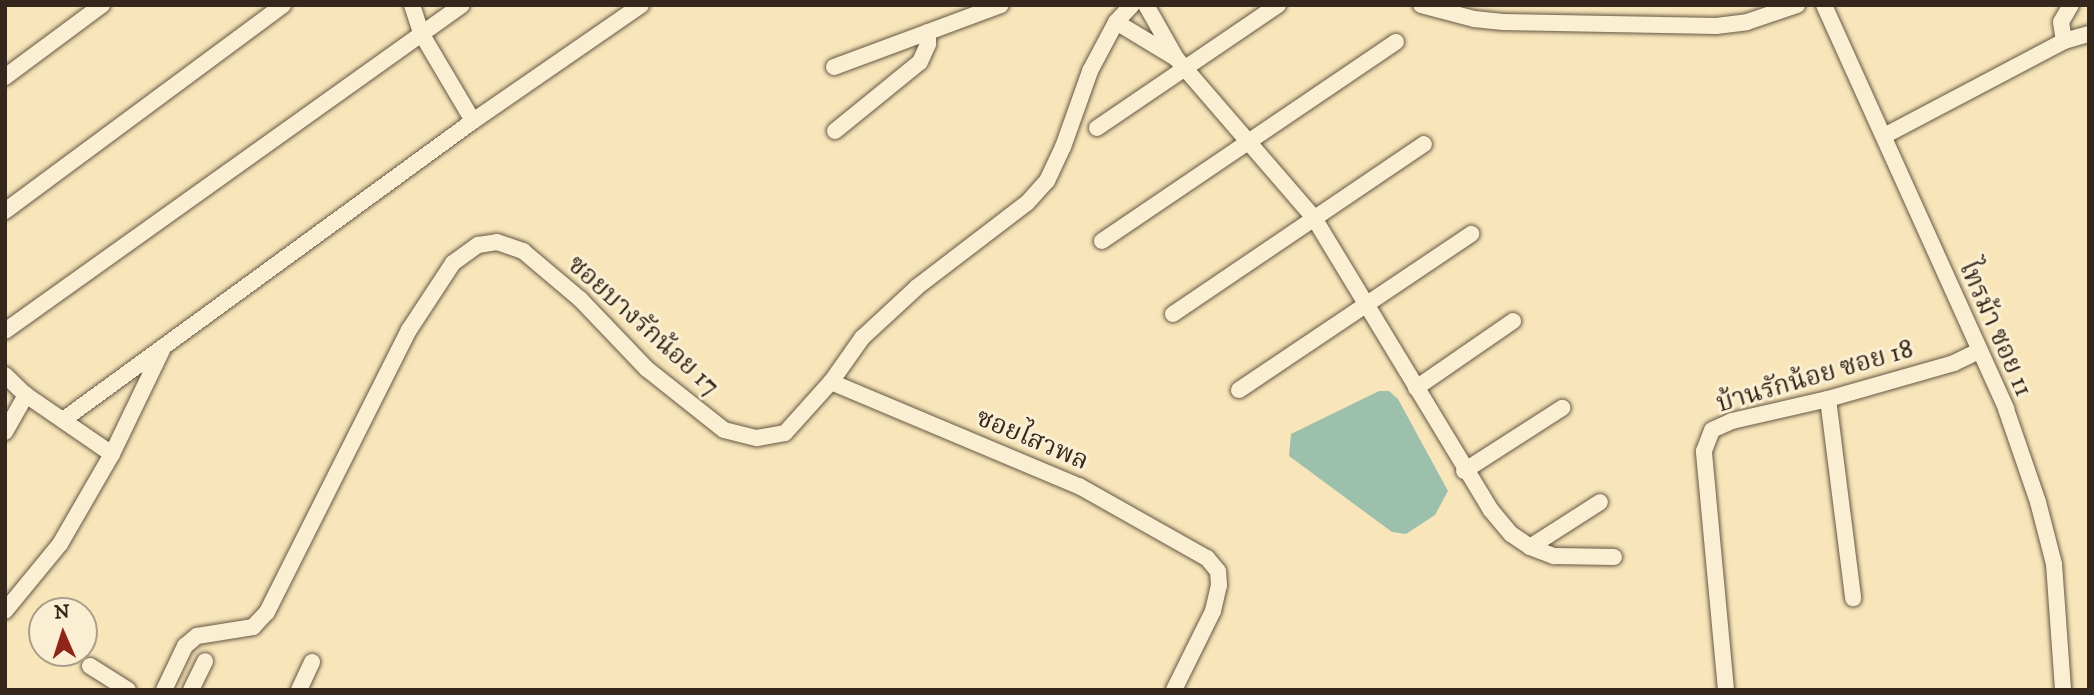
<!DOCTYPE html>
<meta charset="utf-8">
<style>
body{margin:0}
#map{position:relative;width:2094px;height:695px;overflow:hidden;background:#f8e6ba;font-family:"IM FELL DW Pica","Noto Serif Thai",serif}
div>[style]{position:absolute}
.water>*{inset:0;background:#9dc0ad}
.roads{filter:drop-shadow(0 0 2px #665744) drop-shadow(0 0 2px #665744)}
.street>*{height:16px;margin:-8px;padding:0 8px;transform-origin:8px;border-radius:8px;background:#faefd2}
span{translate:-50% -50%;white-space:nowrap;text-align:center;line-height:1.15;-webkit-text-stroke:6px #faefd2;paint-order:stroke}
.street-label{font-size:26px;color:#36271c}
.frame{position:absolute;inset:0;border:7px solid #36271c;pointer-events:none}
.north{position:absolute;left:28px;top:597px;width:70px;height:70px;box-sizing:border-box;background:#faefd2;border:2px solid #ac9f89;border-radius:50%;rotate:357deg;font-size:19px;font-weight:700;line-height:28px;text-align:center;color:#36271c}
.north::after{content:'';display:block;margin:auto;width:24px;height:32px;background:#8f2418;clip-path:polygon(50% 0,100% 100%,50% 72%,0 100%)}
</style>
<div id="map">
<div class="water">
<i style="clip-path:polygon(1379px 391px,1389px 391px,1398px 399px,1448px 491px,1435px 515px,1406px 534px,1392px 532px,1289px 456px,1291px 434px)"></i>
</div>
<div class="roads">
<div class="street">
<i style="left:412px;top:5px;width:29px;rotate:72deg"></i>
<i style="left:421px;top:33px;width:102px;rotate:59.4deg"></i>
<i style="left:1146px;top:5px;width:61px;rotate:60.5deg"></i>
<i style="left:1176px;top:58px;width:211px;rotate:49.2deg"></i>
<i style="left:1314px;top:218px;width:340px;rotate:58.8deg"></i>
<i style="left:1490px;top:509px;width:33px;rotate:50deg"></i>
<i style="left:1511px;top:534px;width:23px;rotate:34deg"></i>
<i style="left:1530px;top:547px;width:26px;rotate:21deg"></i>
<i style="left:1554px;top:556px;width:60px;rotate:1deg"></i>
<i style="left:1421px;top:5px;width:55px;rotate:14.8deg"></i>
<i style="left:1474px;top:19px;width:29px;rotate:6deg"></i>
<i style="left:1503px;top:22px;width:213px;rotate:1.1deg"></i>
<i style="left:1716px;top:26px;width:31px;rotate:-7deg"></i>
<i style="left:1747px;top:22px;width:53px;rotate:-18.8deg"></i>
<i style="left:1824px;top:5px;width:443px;rotate:65.7deg"></i>
<i style="left:2006px;top:409px;width:98px;rotate:71deg"></i>
<i style="left:2038px;top:502px;width:64px;rotate:75.5deg"></i>
<i style="left:2054px;top:564px;width:126px;rotate:85.9deg"></i>
<i style="left:1116px;top:22px;width:68px;rotate:31.1deg"></i>
<i style="left:2064px;top:41px;width:19px;rotate:-99deg"></i>
<i style="left:2061px;top:22px;width:20px;rotate:-60deg"></i>
<i style="left:834px;top:67px;width:178px;rotate:-20.4deg"></i>
<i style="left:5px;top:77px;width:121px;rotate:-36.6deg"></i>
<i style="left:1097px;top:128px;width:219px;rotate:-34.2deg"></i>
<i style="left:835px;top:131px;width:109px;rotate:-39.1deg"></i>
<i style="left:920px;top:62px;width:20px;rotate:-66deg"></i>
<i style="left:928px;top:44px;width:12px;rotate:-90deg"></i>
<i style="left:1884px;top:136px;width:204px;rotate:-27.8deg"></i>
<i style="left:2064px;top:41px;width:26px;rotate:-16deg"></i>
<i style="left:5px;top:211px;width:346px;rotate:-36.5deg"></i>
<i style="left:1102px;top:241px;width:355px;rotate:-34.1deg"></i>
<i style="left:1173px;top:314px;width:303px;rotate:-34.1deg"></i>
<i style="left:5px;top:331px;width:561px;rotate:-35.5deg"></i>
<i style="left:5px;top:375px;width:29px;rotate:44deg"></i>
<i style="left:26px;top:395px;width:104px;rotate:34.5deg"></i>
<i style="left:831px;top:382px;width:269px;rotate:22.8deg"></i>
<i style="left:1079px;top:486px;width:147px;rotate:29.4deg"></i>
<i style="left:1207px;top:558px;width:17px;rotate:50deg"></i>
<i style="left:1218px;top:571px;width:14px;rotate:86deg"></i>
<i style="left:1219px;top:585px;width:27px;rotate:103deg"></i>
<i style="left:1213px;top:611px;width:88px;rotate:116.3deg"></i>
<i style="left:1416px;top:388px;width:118px;rotate:-34.6deg"></i>
<i style="left:1239px;top:390px;width:280px;rotate:-33.9deg"></i>
<i style="left:1828px;top:399px;width:201px;rotate:82.8deg"></i>
<i style="left:63px;top:420px;width:507px;rotate:-36.1deg"></i>
<i style="left:473px;top:121px;width:204px;rotate:-34.6deg"></i>
<i style="left:5px;top:432px;width:43px;rotate:-60.4deg"></i>
<i style="left:1464px;top:471px;width:117px;rotate:-32.7deg"></i>
<i style="left:1530px;top:547px;width:83px;rotate:-32.7deg"></i>
<i style="left:5px;top:611px;width:87px;rotate:-50.6deg"></i>
<i style="left:60px;top:544px;width:104px;rotate:-60deg"></i>
<i style="left:112px;top:454px;width:115px;rotate:-64.3deg"></i>
<i style="left:90px;top:666px;width:45px;rotate:32.3deg"></i>
<i style="left:164px;top:690px;width:49px;rotate:-64.5deg"></i>
<i style="left:185px;top:646px;width:16px;rotate:-40deg"></i>
<i style="left:197px;top:636px;width:57px;rotate:-9.1deg"></i>
<i style="left:253px;top:627px;width:21px;rotate:-47deg"></i>
<i style="left:267px;top:612px;width:316px;rotate:-63.3deg"></i>
<i style="left:409px;top:330px;width:80px;rotate:-56.7deg"></i>
<i style="left:453px;top:263px;width:31px;rotate:-36deg"></i>
<i style="left:478px;top:245px;width:19px;rotate:-9deg"></i>
<i style="left:497px;top:242px;width:28px;rotate:19deg"></i>
<i style="left:523px;top:251px;width:75px;rotate:40.1deg"></i>
<i style="left:580px;top:299px;width:97px;rotate:46.3deg"></i>
<i style="left:647px;top:369px;width:98px;rotate:38.4deg"></i>
<i style="left:724px;top:430px;width:34px;rotate:14deg"></i>
<i style="left:757px;top:438px;width:28px;rotate:-10deg"></i>
<i style="left:785px;top:433px;width:69px;rotate:-48deg"></i>
<i style="left:831px;top:382px;width:54px;rotate:-54.8deg"></i>
<i style="left:862px;top:338px;width:75px;rotate:-42.8deg"></i>
<i style="left:917px;top:287px;width:138px;rotate:-37.4deg"></i>
<i style="left:1027px;top:203px;width:30px;rotate:-48deg"></i>
<i style="left:1047px;top:181px;width:38px;rotate:-65deg"></i>
<i style="left:1063px;top:147px;width:81px;rotate:-70.4deg"></i>
<i style="left:1090px;top:71px;width:55px;rotate:-62deg"></i>
<i style="left:1116px;top:22px;width:23px;rotate:-47deg"></i>
<i style="left:191px;top:690px;width:32px;rotate:-64deg"></i>
<i style="left:299px;top:690px;width:31px;rotate:-65deg"></i>
<i style="left:1726px;top:690px;width:240px;rotate:-95.3deg"></i>
<i style="left:1704px;top:451px;width:22px;rotate:-69deg"></i>
<i style="left:1712px;top:430px;width:22px;rotate:-24deg"></i>
<i style="left:1732px;top:421px;width:98px;rotate:-12.9deg"></i>
<i style="left:1828px;top:399px;width:131px;rotate:-15.9deg"></i>
<i style="left:1954px;top:363px;width:28px;rotate:-26deg"></i>
</div>
</div>
<div class="street-label">
<span style="left:643px;top:326px;rotate:42deg">ซอยบางรักน้อย 17</span>
<span style="left:1995px;top:329px;rotate:66deg">ไทรม้า ซอย 11</span>
<span style="left:1815px;top:377px;rotate:-16deg">บ้านรักน้อย ซอย 18</span>
<span style="left:1032px;top:440px;rotate:23deg">ซอยไสวพล</span>
</div>
<div class="frame"></div>
<div class="north">N</div>
</div>
